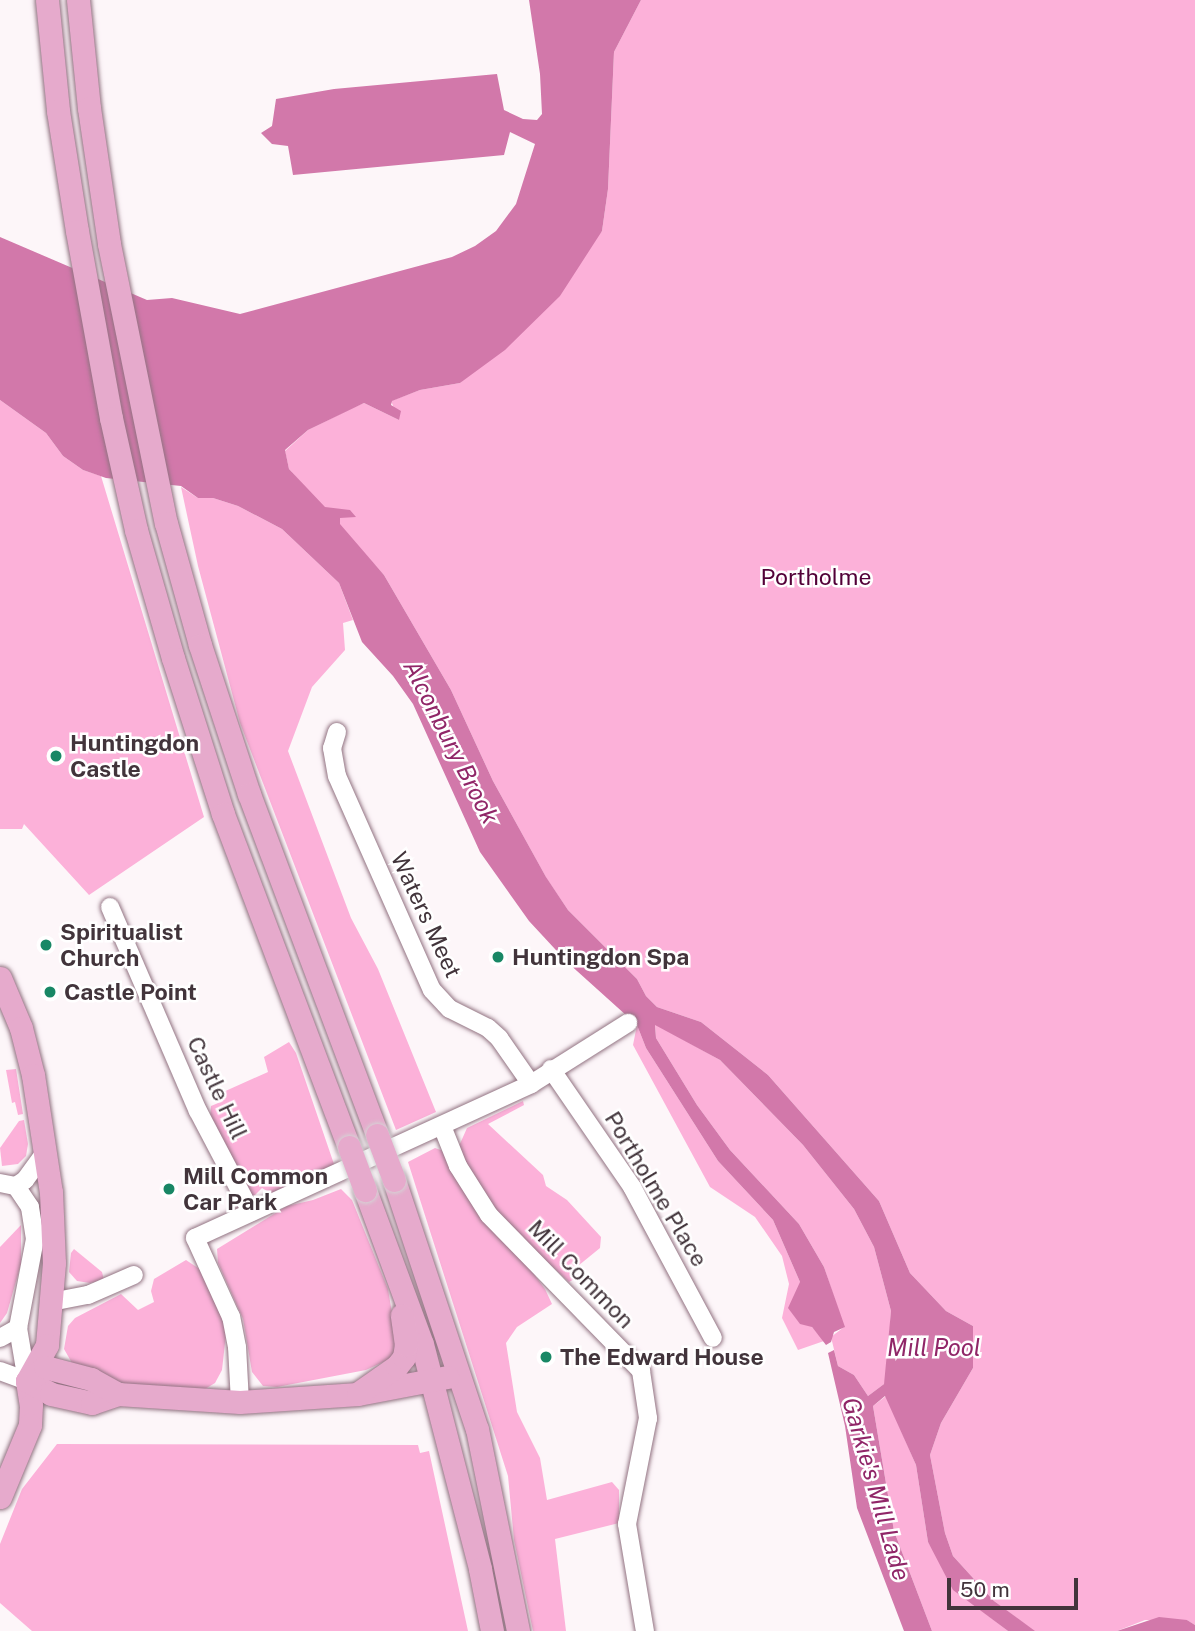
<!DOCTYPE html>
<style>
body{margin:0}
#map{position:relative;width:1195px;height:1631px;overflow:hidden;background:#fdf6f9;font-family:"Public Sans",sans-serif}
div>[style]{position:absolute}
.green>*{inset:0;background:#fcb1d9}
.water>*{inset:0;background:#d278aa}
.roads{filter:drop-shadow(0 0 2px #927382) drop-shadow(0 0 2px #927382)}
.minor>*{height:18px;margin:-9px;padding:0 9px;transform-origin:9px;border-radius:9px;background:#fff}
.major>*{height:23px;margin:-11.5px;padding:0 11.5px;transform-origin:11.5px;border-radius:11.5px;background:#e6aacc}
.bridges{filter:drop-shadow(0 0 2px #d5d2d4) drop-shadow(0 0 2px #d5d2d4)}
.major-bridge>*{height:23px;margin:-11.5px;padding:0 11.5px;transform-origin:11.5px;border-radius:11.5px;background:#e6aacc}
.dots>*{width:19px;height:19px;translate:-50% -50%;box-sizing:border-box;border:4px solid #fff;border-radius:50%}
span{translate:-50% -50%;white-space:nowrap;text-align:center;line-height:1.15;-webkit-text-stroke:5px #fff;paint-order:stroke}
.park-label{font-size:23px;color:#530038}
.poi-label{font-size:23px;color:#42343b;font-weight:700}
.left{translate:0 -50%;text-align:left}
.street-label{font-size:23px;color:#42343b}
.water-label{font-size:24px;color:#902668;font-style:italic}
.scale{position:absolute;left:947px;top:1578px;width:131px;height:32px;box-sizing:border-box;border:4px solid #42343b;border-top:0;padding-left:9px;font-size:21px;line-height:24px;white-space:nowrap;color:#42343b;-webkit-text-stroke:5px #fff;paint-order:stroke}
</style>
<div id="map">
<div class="green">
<i style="clip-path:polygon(641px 0,1195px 0,1195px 1625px,1187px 1620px,1145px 1620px,1117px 1631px,1034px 1631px,994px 1601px,953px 1556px,945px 1533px,930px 1455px,941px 1423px,973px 1368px,973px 1326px,946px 1311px,910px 1273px,879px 1201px,768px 1075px,701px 1022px,657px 1007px,646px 996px,637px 979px,568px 910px,547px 879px,493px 781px,451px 690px,384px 575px,289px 469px,285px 451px,308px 430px,352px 408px,364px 403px,399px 420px,391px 401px,420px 390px,460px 383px,602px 231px,608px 189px,614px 52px)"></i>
<i style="clip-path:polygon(0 400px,46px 433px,63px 456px,83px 470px,101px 476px,204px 817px,89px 895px,24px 824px,22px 829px,0 829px)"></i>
<i style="clip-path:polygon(181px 487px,198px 498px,213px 498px,238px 506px,282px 529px,339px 583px,353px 620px,343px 623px,345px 650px,312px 687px,288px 751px,351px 918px,378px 969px,436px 1112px,396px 1130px,240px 723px,198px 566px)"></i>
<i style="clip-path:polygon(655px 1024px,720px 1060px,803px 1145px,854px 1209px,874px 1247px,891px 1311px,887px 1376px,884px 1384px,868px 1396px,854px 1375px,838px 1366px,831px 1337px,844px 1327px,824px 1267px,799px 1224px,730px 1150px,697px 1105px,656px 1038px)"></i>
<i style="clip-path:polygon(637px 1025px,646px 1048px,718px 1161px,773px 1220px,800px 1282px,812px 1327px,824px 1341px,798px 1350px,782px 1318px,789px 1284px,782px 1256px,755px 1217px,710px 1187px,633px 1045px)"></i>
<i style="clip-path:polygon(289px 1042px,296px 1053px,336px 1170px,272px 1194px,262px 1188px,254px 1196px,248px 1195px,210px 1118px,211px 1106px,223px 1101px,221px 1093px,268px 1072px,264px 1057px)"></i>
<i style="clip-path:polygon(16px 1069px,23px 1114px,18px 1115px,15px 1102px,12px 1103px,6px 1070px)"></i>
<i style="clip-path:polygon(523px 1101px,524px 1105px,488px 1124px,543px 1175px,546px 1186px,567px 1200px,601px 1237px,600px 1248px,573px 1270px,576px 1278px,569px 1282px,474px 1194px,545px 1289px,552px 1304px,517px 1327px,506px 1343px,517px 1412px,540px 1458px,547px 1500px,612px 1482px,619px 1490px,619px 1523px,555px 1539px,566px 1631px,533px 1631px,514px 1540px,508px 1476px,408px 1162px,435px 1148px,455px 1155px,467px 1128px)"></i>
<i style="clip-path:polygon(24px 1120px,28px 1144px,26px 1156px,18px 1164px,2px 1166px,0 1148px,19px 1121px)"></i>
<i style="clip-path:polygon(341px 1189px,352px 1200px,388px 1289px,397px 1343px,394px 1357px,366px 1370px,277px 1387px,263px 1386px,252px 1372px,243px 1319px,218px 1263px,217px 1249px,287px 1206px,313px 1200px)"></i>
<i style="clip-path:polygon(21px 1225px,21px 1264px,7px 1313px,0 1323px,0 1247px)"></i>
<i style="clip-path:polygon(74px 1249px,102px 1272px,104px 1280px,90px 1283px,77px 1281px,69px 1272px,71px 1253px)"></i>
<i style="clip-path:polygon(186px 1260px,201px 1270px,227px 1325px,222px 1370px,215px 1383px,205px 1389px,134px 1386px,96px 1376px,72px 1363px,64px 1349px,68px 1326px,75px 1318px,121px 1294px,138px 1310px,154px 1302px,151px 1291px,154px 1279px)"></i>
<i style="clip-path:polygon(886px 1396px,916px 1465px,928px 1542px,965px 1598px,1008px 1631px,932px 1631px,894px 1531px,873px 1406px)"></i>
<i style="clip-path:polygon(57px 1444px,418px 1445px,420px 1453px,429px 1451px,468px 1631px,32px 1631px,0 1603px,0 1544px,22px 1489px)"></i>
</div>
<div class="water">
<i style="clip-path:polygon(529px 0,641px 0,614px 52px,608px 189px,602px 231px,560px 296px,505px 350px,460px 383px,420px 390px,392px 401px,391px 405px,401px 411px,399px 420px,364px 403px,308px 430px,285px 450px,289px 469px,325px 507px,350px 510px,356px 517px,340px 518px,340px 524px,384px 575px,451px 690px,493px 781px,546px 877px,568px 910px,637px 979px,646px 996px,657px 1007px,701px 1022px,768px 1075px,879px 1201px,910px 1273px,946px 1311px,973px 1326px,973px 1368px,941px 1423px,930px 1455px,945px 1533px,953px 1556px,994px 1601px,1035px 1631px,1008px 1631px,953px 1590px,928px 1542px,916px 1465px,885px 1396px,873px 1406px,894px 1531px,932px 1631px,904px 1631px,857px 1508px,845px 1426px,828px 1353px,834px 1350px,838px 1366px,854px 1375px,868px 1396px,884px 1384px,891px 1311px,874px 1247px,854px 1209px,803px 1145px,720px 1060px,655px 1025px,656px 1038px,697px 1105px,730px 1150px,799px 1224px,824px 1267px,845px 1327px,834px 1332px,831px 1342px,826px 1345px,812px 1327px,800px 1324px,788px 1308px,800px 1282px,773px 1220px,718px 1161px,646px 1048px,637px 1025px,567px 962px,529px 921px,480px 852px,413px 704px,393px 676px,362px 642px,339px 583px,282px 529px,238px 506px,213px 498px,198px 498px,181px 486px,106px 478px,83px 470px,63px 456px,46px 433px,0 400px,0 237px,147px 300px,172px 298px,240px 314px,452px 257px,475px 246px,496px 231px,516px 204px,535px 144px,510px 132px,504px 155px,293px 175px,288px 146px,272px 144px,261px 133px,272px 126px,276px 99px,334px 89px,497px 74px,504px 110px,523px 119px,537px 120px,542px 114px,540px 74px)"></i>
<i style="clip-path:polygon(1159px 1617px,1187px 1620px,1195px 1625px,1195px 1631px,1117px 1631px)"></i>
</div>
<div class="roads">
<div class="minor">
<i style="left:337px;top:732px;width:17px;rotate:107deg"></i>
<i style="left:332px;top:748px;width:28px;rotate:80deg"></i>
<i style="left:337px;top:776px;width:234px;rotate:66.1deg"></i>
<i style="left:432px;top:990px;width:26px;rotate:47deg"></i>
<i style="left:450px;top:1009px;width:42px;rotate:26.6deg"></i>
<i style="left:488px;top:1028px;width:15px;rotate:42deg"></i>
<i style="left:499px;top:1038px;width:56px;rotate:55.2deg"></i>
<i style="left:110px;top:907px;width:222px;rotate:66.7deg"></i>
<i style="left:198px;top:1111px;width:114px;rotate:62.3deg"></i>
<i style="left:551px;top:1069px;width:143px;rotate:55.5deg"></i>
<i style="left:632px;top:1187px;width:171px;rotate:61.8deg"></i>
<i style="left:442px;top:1126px;width:43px;rotate:68.2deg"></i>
<i style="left:458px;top:1166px;width:58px;rotate:57.7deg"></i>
<i style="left:489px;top:1215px;width:218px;rotate:45.7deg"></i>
<i style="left:641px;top:1371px;width:48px;rotate:81.5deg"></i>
<i style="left:648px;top:1418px;width:108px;rotate:101.2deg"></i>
<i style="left:627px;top:1524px;width:109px;rotate:80.5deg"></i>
<i style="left:0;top:1183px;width:16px;rotate:11deg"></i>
<i style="left:16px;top:1186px;width:11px;rotate:-34deg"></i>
<i style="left:25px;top:1180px;width:34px;rotate:-54deg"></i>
<i style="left:51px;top:1302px;width:38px;rotate:-11deg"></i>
<i style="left:88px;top:1295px;width:50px;rotate:-23.5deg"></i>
<i style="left:18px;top:1328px;width:54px;rotate:80.4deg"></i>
<i style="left:0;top:1338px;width:21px;rotate:-29deg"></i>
<i style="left:18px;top:1328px;width:91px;rotate:-79.2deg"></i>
<i style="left:35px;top:1239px;width:32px;rotate:-99deg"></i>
<i style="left:30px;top:1207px;width:25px;rotate:-124deg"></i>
<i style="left:0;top:1371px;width:29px;rotate:20deg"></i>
<i style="left:240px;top:1402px;width:55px;rotate:-93.1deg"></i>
<i style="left:237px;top:1347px;width:31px;rotate:-101deg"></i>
<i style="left:231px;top:1317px;width:87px;rotate:-114.5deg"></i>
<i style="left:195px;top:1238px;width:370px;rotate:-24.6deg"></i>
<i style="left:531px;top:1084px;width:115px;rotate:-32.2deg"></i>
</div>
<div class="major">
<i style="left:47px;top:0;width:112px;rotate:84.3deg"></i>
<i style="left:58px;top:111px;width:121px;rotate:81deg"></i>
<i style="left:77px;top:231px;width:190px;rotate:79.7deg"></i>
<i style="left:111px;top:418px;width:115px;rotate:77.4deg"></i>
<i style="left:136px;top:530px;width:133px;rotate:73.9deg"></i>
<i style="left:173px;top:658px;width:164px;rotate:72.2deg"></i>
<i style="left:223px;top:814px;width:356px;rotate:69.3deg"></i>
<i style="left:78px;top:0;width:109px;rotate:84.2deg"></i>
<i style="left:89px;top:108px;width:137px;rotate:81.6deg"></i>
<i style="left:109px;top:244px;width:285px;rotate:78.5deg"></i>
<i style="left:166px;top:523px;width:127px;rotate:74.4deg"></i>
<i style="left:200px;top:645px;width:157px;rotate:71.8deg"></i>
<i style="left:249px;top:794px;width:364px;rotate:69.4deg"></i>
<i style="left:0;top:978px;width:54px;rotate:67.2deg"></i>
<i style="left:21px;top:1028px;width:49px;rotate:75.7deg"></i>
<i style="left:33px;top:1075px;width:118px;rotate:81.3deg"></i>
<i style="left:51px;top:1192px;width:71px;rotate:87.6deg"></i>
<i style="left:54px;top:1263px;width:82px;rotate:94.9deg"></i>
<i style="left:47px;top:1345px;width:41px;rotate:119.1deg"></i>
<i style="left:27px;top:1381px;width:24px;rotate:81deg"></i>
<i style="left:31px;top:1405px;width:20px;rotate:93deg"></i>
<i style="left:30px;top:1425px;width:78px;rotate:112.6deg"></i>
<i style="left:394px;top:1180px;width:262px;rotate:71.6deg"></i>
<i style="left:477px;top:1429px;width:206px;rotate:78.5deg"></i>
<i style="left:365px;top:1190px;width:164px;rotate:69.7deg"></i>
<i style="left:422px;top:1344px;width:232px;rotate:75.5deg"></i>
<i style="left:480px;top:1569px;width:63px;rotate:79deg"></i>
<i style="left:27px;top:1381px;width:27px;rotate:28deg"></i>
<i style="left:51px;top:1394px;width:42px;rotate:12.4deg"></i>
<i style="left:92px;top:1403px;width:28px;rotate:-19deg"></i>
<i style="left:118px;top:1394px;width:122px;rotate:3.8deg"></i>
<i style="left:240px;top:1402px;width:118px;rotate:-3.9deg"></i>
<i style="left:358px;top:1394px;width:91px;rotate:-10.8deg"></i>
<i style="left:27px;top:1381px;width:23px;rotate:-38deg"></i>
<i style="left:45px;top:1367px;width:48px;rotate:14.6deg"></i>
<i style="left:91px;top:1379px;width:31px;rotate:29deg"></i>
<i style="left:360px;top:1392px;width:45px;rotate:-35.1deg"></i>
<i style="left:397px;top:1366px;width:11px;rotate:-52deg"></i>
<i style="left:404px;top:1357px;width:12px;rotate:-81deg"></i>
<i style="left:406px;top:1345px;width:30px;rotate:-98deg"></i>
</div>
</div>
<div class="bridges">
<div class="major-bridge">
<i style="left:377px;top:1135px;width:48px;rotate:69.3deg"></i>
<i style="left:349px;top:1147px;width:46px;rotate:69.6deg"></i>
</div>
</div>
<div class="dots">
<i style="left:56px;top:756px;background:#188765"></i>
<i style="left:46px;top:945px;background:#188765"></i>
<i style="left:498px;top:957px;background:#188765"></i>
<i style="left:50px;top:992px;background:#188765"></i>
<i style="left:169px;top:1189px;background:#188765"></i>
<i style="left:546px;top:1357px;background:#188765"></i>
</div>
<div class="park-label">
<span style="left:816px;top:577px">Portholme</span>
</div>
<div class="poi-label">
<span class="left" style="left:70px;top:756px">Huntingdon<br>Castle</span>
<span class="left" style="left:60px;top:945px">Spiritualist<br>Church</span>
<span class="left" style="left:512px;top:957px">Huntingdon Spa</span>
<span class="left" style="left:64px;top:992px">Castle Point</span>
<span class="left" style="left:183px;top:1189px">Mill Common<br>Car Park</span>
<span class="left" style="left:560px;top:1357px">The Edward House</span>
</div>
<div class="street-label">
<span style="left:426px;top:915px;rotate:65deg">Waters Meet</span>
<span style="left:217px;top:1088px;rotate:65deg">Castle Hill</span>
<span style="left:656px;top:1189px;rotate:59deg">Portholme Place</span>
<span style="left:581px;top:1274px;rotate:46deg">Mill Common</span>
</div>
<div class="water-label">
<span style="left:451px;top:742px;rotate:63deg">Alconbury Brook</span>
<span style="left:934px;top:1348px">Mill Pool</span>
<span style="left:876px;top:1489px;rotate:74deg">Garkie's Mill Lade</span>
</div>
<div class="scale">50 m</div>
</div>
